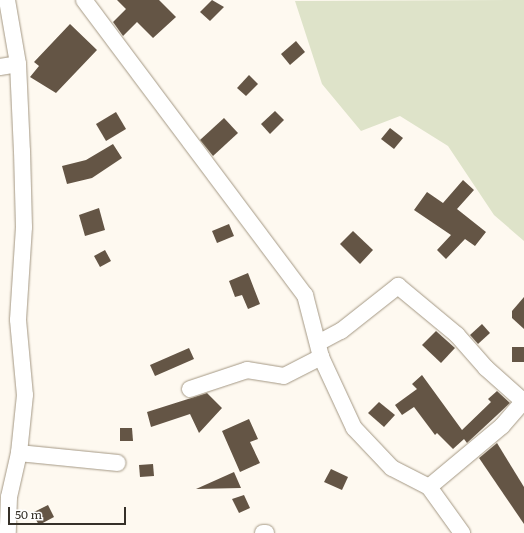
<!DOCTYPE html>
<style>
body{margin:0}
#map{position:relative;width:524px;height:533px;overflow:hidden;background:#fef9f0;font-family:Literata,serif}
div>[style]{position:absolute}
.green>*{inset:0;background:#dee3c9}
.building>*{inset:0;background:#645545}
.roads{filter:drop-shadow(0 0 1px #a49884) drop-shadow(0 0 1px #a49884)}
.minor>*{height:16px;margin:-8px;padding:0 8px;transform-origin:8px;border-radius:8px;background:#fff}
span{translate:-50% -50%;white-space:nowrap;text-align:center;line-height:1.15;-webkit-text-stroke:4px #fff;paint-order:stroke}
.scale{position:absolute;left:8px;top:507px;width:118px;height:18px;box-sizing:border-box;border:2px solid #353028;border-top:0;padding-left:5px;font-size:12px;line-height:14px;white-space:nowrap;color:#353028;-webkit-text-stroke:3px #fff;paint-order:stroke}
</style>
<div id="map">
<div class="green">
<i style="clip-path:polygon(524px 0,524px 241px,494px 215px,448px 146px,400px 116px,361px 131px,322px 84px,295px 1px)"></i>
</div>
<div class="building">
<i style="clip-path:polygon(117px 0,159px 0,176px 17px,153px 38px,137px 22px,123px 36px,113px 22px,126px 9px)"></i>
<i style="clip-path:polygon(212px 0,224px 7px,210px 21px,200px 12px)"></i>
<i style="clip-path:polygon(70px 24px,97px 50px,56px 93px,30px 77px,39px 66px,34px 62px)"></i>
<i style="clip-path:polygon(296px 41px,305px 52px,290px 65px,281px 54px)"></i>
<i style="clip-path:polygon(249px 75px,258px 84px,246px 96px,237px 88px)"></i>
<i style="clip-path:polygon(275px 111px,284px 120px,270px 134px,261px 124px)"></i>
<i style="clip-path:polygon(116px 112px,126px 129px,106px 141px,96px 124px)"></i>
<i style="clip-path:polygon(224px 118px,238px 133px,213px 156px,200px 140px)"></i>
<i style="clip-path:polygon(390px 128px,403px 138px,394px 149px,381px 139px)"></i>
<i style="clip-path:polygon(113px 144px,122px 158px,92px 178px,67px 184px,62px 166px,86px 160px)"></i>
<i style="clip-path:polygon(463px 180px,474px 190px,457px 209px,486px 232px,475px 246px,465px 239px,446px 259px,437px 250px,451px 235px,414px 210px,427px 192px,443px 203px)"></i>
<i style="clip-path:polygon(99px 208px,105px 230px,85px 236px,79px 215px)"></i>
<i style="clip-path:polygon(229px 224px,234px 236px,217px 243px,212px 231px)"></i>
<i style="clip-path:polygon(353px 231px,373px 250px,360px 264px,340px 244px)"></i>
<i style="clip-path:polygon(105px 250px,111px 261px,100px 267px,94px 256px)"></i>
<i style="clip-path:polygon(248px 273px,260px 304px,248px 309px,242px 295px,235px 297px,229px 281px)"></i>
<i style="clip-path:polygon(524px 297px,524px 329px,512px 318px,512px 311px)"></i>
<i style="clip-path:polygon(482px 324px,490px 333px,478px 344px,470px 335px)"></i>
<i style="clip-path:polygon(436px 331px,455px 348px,441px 363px,422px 345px)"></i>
<i style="clip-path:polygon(512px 347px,524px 347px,524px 362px,512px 362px)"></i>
<i style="clip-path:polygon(189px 348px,194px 359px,155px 376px,150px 365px)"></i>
<i style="clip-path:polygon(422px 375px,462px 430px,491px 402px,488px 399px,497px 391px,510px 403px,467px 443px,464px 439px,453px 449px,437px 433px,435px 435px,414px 407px,402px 415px,395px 405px,417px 389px,412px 384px)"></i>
<i style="clip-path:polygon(207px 393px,222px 408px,199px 433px,190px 414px,151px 427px,147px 412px)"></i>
<i style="clip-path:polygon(379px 402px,395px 415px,384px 427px,368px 413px)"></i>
<i style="clip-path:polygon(249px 419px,258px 439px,250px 442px,260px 463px,240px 472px,222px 431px)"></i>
<i style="clip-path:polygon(120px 428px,132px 428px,133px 441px,120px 441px)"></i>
<i style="clip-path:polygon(497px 443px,524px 487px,524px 524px,479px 458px)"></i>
<i style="clip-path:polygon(153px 464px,154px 476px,140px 477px,139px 465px)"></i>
<i style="clip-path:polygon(331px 469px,348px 477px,342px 490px,324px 482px)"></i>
<i style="clip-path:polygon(234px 472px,241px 488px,196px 489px)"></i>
<i style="clip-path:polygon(244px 495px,250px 508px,239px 513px,232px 499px)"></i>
<i style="clip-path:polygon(48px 505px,54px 517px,39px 525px,32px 513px)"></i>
</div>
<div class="roads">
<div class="minor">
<i style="left:7px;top:0;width:65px;rotate:80.2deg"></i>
<i style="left:18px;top:64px;width:87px;rotate:87.4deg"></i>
<i style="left:22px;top:151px;width:76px;rotate:88.5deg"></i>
<i style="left:24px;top:227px;width:93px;rotate:93.7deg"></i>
<i style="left:18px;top:320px;width:75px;rotate:84.7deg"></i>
<i style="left:25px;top:395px;width:58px;rotate:95.9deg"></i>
<i style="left:19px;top:453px;width:45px;rotate:102.8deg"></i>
<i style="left:9px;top:497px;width:36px;rotate:92deg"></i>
<i style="left:84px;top:0;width:369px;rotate:53.2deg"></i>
<i style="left:305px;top:295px;width:64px;rotate:75.5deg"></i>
<i style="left:321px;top:357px;width:78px;rotate:65.1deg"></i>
<i style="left:354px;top:428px;width:55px;rotate:46.5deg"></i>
<i style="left:392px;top:468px;width:42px;rotate:27.2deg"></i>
<i style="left:429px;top:487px;width:57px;rotate:54.3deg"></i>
<i style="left:0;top:67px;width:18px;rotate:-9deg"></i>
<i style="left:318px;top:343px;width:26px;rotate:-28deg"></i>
<i style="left:341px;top:331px;width:73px;rotate:-38.3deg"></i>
<i style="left:398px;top:286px;width:77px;rotate:39.7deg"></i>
<i style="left:457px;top:335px;width:44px;rotate:48.7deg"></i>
<i style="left:486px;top:368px;width:50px;rotate:41.7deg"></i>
<i style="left:190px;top:389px;width:60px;rotate:-18.4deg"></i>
<i style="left:247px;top:370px;width:37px;rotate:9deg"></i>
<i style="left:284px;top:376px;width:42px;rotate:-27.2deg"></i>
<i style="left:19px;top:453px;width:99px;rotate:5.8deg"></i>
<i style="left:429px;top:487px;width:95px;rotate:-39.9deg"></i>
<i style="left:502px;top:426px;width:33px;rotate:-49deg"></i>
<i style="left:263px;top:533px;width:3px"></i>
</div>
</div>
<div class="scale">50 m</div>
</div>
